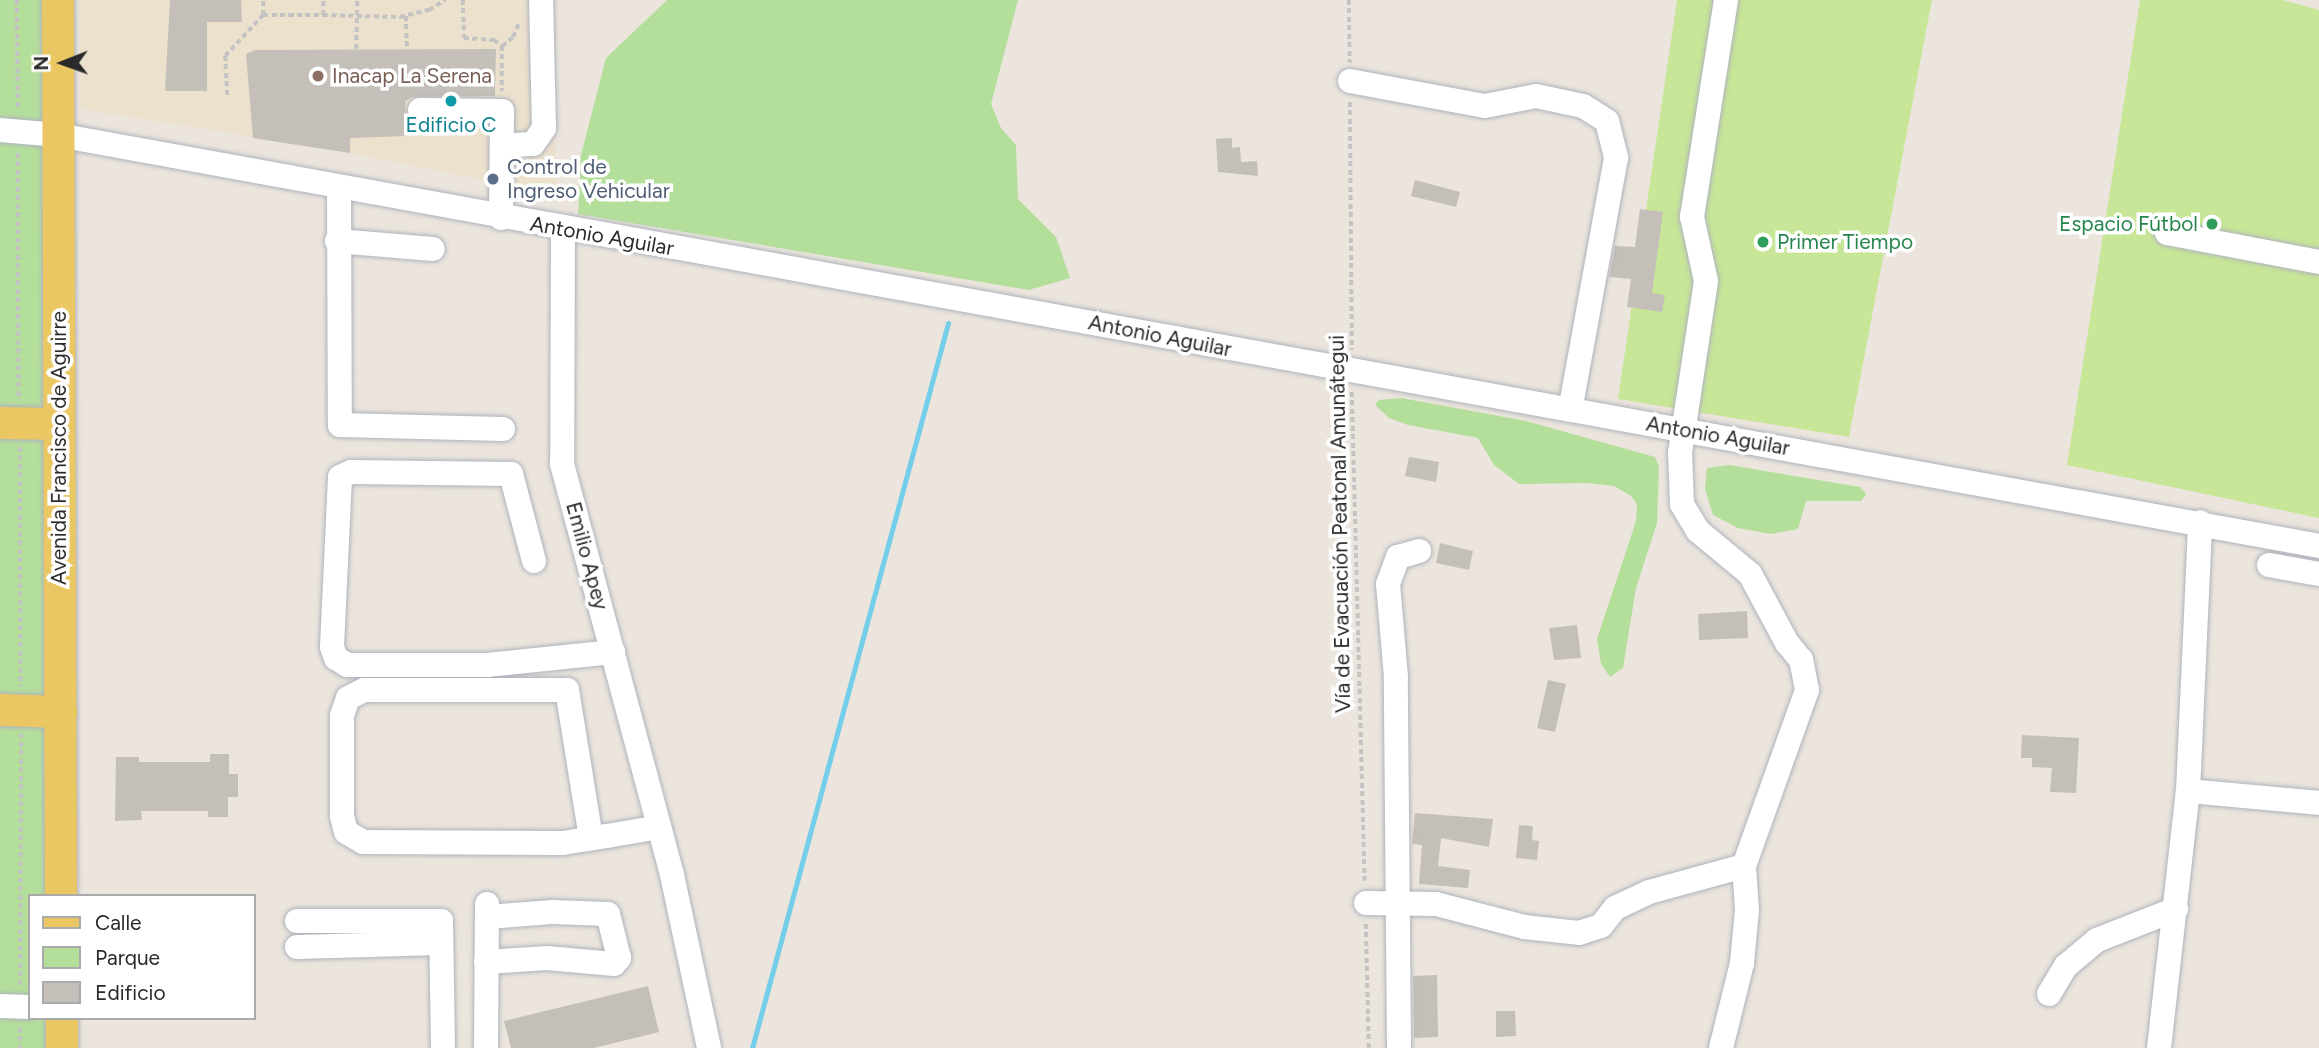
<!DOCTYPE html>
<meta charset="utf-8">
<style>
body{margin:0}
#map{position:relative;width:2319px;height:1048px;overflow:hidden;background:#ebe5dd;font-family:Figtree,sans-serif}
div>[style]{position:absolute}
.education>*{inset:0;background:#ece1cd}
.green>*{inset:0;background:#b4df9b}
.pitch>*{inset:0;background:#c7e698}
.stream>*{height:5px;margin:-2.5px;padding:0 2.5px;transform-origin:2.5px;border-radius:2.5px;background:#74cde9}
.building>*{inset:0;background:#c4bfb8}
.path>*{height:3.5px;margin-top:-1.75px;transform-origin:0;background:repeating-linear-gradient(90deg,#c3c3c3 0 5px,transparent 0 8.5px)}
.roads{filter:drop-shadow(0 0 2px #b0b3bd) drop-shadow(0 0 2px #b0b3bd)}
.minor>*{height:24px;margin:-12px;padding:0 12px;transform-origin:12px;border-radius:12px;background:#fff}
.major>*{height:32px;margin:-16px;padding:0 16px;transform-origin:16px;border-radius:16px;background:#eac763}
.dots>*{width:19px;height:19px;translate:-50% -50%;box-sizing:border-box;border:4px solid #fff;border-radius:50%}
span{translate:-50% -50%;white-space:nowrap;text-align:center;line-height:1.15;-webkit-text-stroke:7px #fff;paint-order:stroke}
.education-label{font-size:21px;color:#785e54}
.left{translate:0 -50%;text-align:left}
.culture-label{font-size:21px;color:#0d838f}
.service-label{font-size:21px;color:#4e5e75}
.leisure-label{font-size:21px;color:#27864d}
.right{translate:-100% -50%;text-align:right}
.street-label{font-size:21px;color:#2a2a2a}
.legend{position:absolute;left:28px;top:894px;width:228px;height:126px;box-sizing:border-box;background:#fff;border:2px solid #aaa;margin:0;padding:9px 12px;list-style:none;font-size:21px;color:#2a2a2a}
.legend li{display:flex;align-items:center;gap:14px;height:35px}
.legend b{width:35px;border:2px solid #aaa}
.north{position:absolute;left:28px;top:28px;width:70px;height:70px;-webkit-text-stroke:5px #fff;paint-order:stroke;rotate:269deg;font-size:19px;font-weight:700;line-height:28px;text-align:center;color:#2a2a2a}
.north::after{content:'';display:block;margin:auto;width:24px;height:32px;background:#2a2a2a;clip-path:polygon(50% 0,100% 100%,50% 72%,0 100%)}
</style>
<div id="map">
<div class="education">
<i style="clip-path:polygon(79px 0,554px 0,556px 195px,350px 153px,81px 109px)"></i>
</div>
<div class="green">
<i style="clip-path:polygon(0 0,49px 0,53px 896px,30px 896px,30px 1018px,54px 1018px,54px 1048px,0 1048px)"></i>
<i style="clip-path:polygon(667px 0,1018px 0,991px 104px,1001px 128px,1016px 145px,1018px 199px,1056px 237px,1070px 278px,1029px 290px,578px 214px,581px 155px,606px 58px)"></i>
<i style="clip-path:polygon(1401px 398px,1526px 421px,1655px 457px,1659px 467px,1657px 523px,1636px 588px,1623px 668px,1610px 677px,1601px 664px,1597px 639px,1636px 521px,1637px 504px,1631px 496px,1614px 486px,1587px 483px,1519px 484px,1494px 465px,1478px 438px,1408px 425px,1389px 418px,1375px 405px,1379px 400px)"></i>
<i style="clip-path:polygon(1729px 465px,1860px 487px,1866px 494px,1861px 501px,1806px 501px,1798px 529px,1771px 534px,1738px 528px,1713px 515px,1705px 489px,1707px 468px)"></i>
</div>
<div class="pitch">
<i style="clip-path:polygon(1677px 0,1932px 0,1849px 437px,1618px 399px)"></i>
<i style="clip-path:polygon(2140px 0,2282px 0,2319px 10px,2319px 518px,2067px 465px)"></i>
</div>
<div class="stream">
<i style="left:752px;top:1048px;width:751px;rotate:-74.87deg"></i>
</div>
<div class="building">
<i style="clip-path:polygon(170px 0,241px 0,242px 22px,207px 22px,207px 91px,165px 91px)"></i>
<i style="clip-path:polygon(496px 49px,495px 96px,413px 97px,405px 101px,406px 136px,350px 138px,350px 153px,253px 138px,246px 54px,255px 50px)"></i>
<i style="clip-path:polygon(1232px 138px,1232px 148px,1240px 147px,1241px 162px,1257px 161px,1258px 176px,1218px 172px,1216px 139px)"></i>
<i style="clip-path:polygon(1415px 180px,1460px 192px,1456px 207px,1411px 196px)"></i>
<i style="clip-path:polygon(1640px 209px,1663px 212px,1652px 293px,1665px 295px,1662px 312px,1627px 307px,1631px 279px,1609px 277px,1615px 246px,1635px 247px)"></i>
<i style="clip-path:polygon(1409px 457px,1439px 462px,1436px 482px,1405px 476px)"></i>
<i style="clip-path:polygon(1440px 543px,1473px 551px,1469px 570px,1436px 563px)"></i>
<i style="clip-path:polygon(1747px 611px,1748px 638px,1699px 640px,1698px 614px)"></i>
<i style="clip-path:polygon(1577px 625px,1581px 658px,1554px 660px,1549px 628px)"></i>
<i style="clip-path:polygon(1548px 680px,1566px 684px,1555px 732px,1537px 728px)"></i>
<i style="clip-path:polygon(2022px 735px,2079px 738px,2076px 793px,2050px 792px,2052px 768px,2032px 767px,2032px 758px,2021px 758px)"></i>
<i style="clip-path:polygon(210px 754px,229px 754px,229px 774px,238px 774px,238px 797px,228px 797px,228px 817px,208px 817px,208px 811px,141px 811px,142px 820px,115px 821px,116px 757px,139px 757px,139px 762px,210px 762px)"></i>
<i style="clip-path:polygon(1415px 813px,1493px 819px,1489px 847px,1441px 838px,1438px 866px,1470px 870px,1468px 888px,1419px 884px,1422px 845px,1412px 844px)"></i>
<i style="clip-path:polygon(1519px 825px,1533px 826px,1532px 840px,1539px 841px,1537px 860px,1516px 858px)"></i>
<i style="clip-path:polygon(1437px 975px,1438px 1037px,1414px 1038px,1413px 976px)"></i>
<i style="clip-path:polygon(648px 986px,659px 1032px,594px 1048px,511px 1048px,504px 1021px)"></i>
<i style="clip-path:polygon(1496px 1011px,1515px 1011px,1516px 1036px,1496px 1037px)"></i>
</div>
<div class="path">
<i style="left:17px;top:0;width:110px;rotate:89.5deg"></i>
<i style="left:463px;top:0;width:38px;rotate:88deg"></i>
<i style="left:464px;top:38px;width:30px;rotate:4deg"></i>
<i style="left:494px;top:40px;width:10px;rotate:37deg"></i>
<i style="left:502px;top:46px;width:45px;rotate:90deg"></i>
<i style="left:1349px;top:0;width:63px;rotate:89.1deg"></i>
<i style="left:263px;top:15px;width:60px"></i>
<i style="left:323px;top:15px;width:15px;rotate:-90deg"></i>
<i style="left:323px;top:15px;width:77px;rotate:1.5deg"></i>
<i style="left:400px;top:17px;width:30px;rotate:-14deg"></i>
<i style="left:429px;top:10px;width:19px;rotate:-32deg"></i>
<i style="left:406px;top:16px;width:33px;rotate:88deg"></i>
<i style="left:502px;top:46px;width:14px;rotate:-39deg"></i>
<i style="left:513px;top:37px;width:15px;rotate:-67deg"></i>
<i style="left:356px;top:49px;width:49px;rotate:-88.8deg"></i>
<i style="left:227px;top:95px;width:39px;rotate:-93deg"></i>
<i style="left:225px;top:56px;width:56px;rotate:-47.2deg"></i>
<i style="left:263px;top:15px;width:15px;rotate:-90deg"></i>
<i style="left:1350px;top:102px;width:248px;rotate:89.5deg"></i>
<i style="left:18px;top:153px;width:247px;rotate:89.8deg"></i>
<i style="left:1352px;top:392px;width:489px;rotate:88.5deg"></i>
<i style="left:20px;top:447px;width:240px;rotate:89.8deg"></i>
<i style="left:1366px;top:924px;width:124px;rotate:88.6deg"></i>
<i style="left:20px;top:985px;width:251px;rotate:-89.8deg"></i>
<i style="left:20px;top:1028px;width:20px;rotate:90deg"></i>
</div>
<div class="roads">
<div class="minor">
<i style="left:1350px;top:81px;width:137px;rotate:10.5deg"></i>
<i style="left:1485px;top:106px;width:52px;rotate:-11.1deg"></i>
<i style="left:1536px;top:96px;width:48px;rotate:12deg"></i>
<i style="left:1583px;top:106px;width:28px;rotate:32deg"></i>
<i style="left:1607px;top:121px;width:38px;rotate:76deg"></i>
<i style="left:1616px;top:158px;width:256px;rotate:100.3deg"></i>
<i style="left:420px;top:110px;width:82px;rotate:0.7deg"></i>
<i style="left:502px;top:111px;width:107px;rotate:90.5deg"></i>
<i style="left:0;top:130px;width:58px;rotate:4.9deg"></i>
<i style="left:58px;top:135px;width:2298px;rotate:10.3deg"></i>
<i style="left:502px;top:146px;width:31px;rotate:-4deg"></i>
<i style="left:533px;top:144px;width:19px;rotate:-55deg"></i>
<i style="left:544px;top:128px;width:128px;rotate:-91.3deg"></i>
<i style="left:339px;top:188px;width:237px;rotate:89.8deg"></i>
<i style="left:340px;top:425px;width:163px;rotate:1.4deg"></i>
<i style="left:563px;top:229px;width:235px;rotate:90.2deg"></i>
<i style="left:562px;top:464px;width:425px;rotate:75deg"></i>
<i style="left:672px;top:875px;width:177px;rotate:77.9deg"></i>
<i style="left:2167px;top:233px;width:155px;rotate:10.8deg"></i>
<i style="left:337px;top:241px;width:96px;rotate:4.8deg"></i>
<i style="left:534px;top:561px;width:90px;rotate:-104.8deg"></i>
<i style="left:511px;top:474px;width:160px;rotate:-179.3deg"></i>
<i style="left:351px;top:472px;width:12px;rotate:156deg"></i>
<i style="left:340px;top:477px;width:170px;rotate:92.7deg"></i>
<i style="left:332px;top:647px;width:12px;rotate:70deg"></i>
<i style="left:336px;top:658px;width:13px;rotate:32deg"></i>
<i style="left:347px;top:665px;width:140px"></i>
<i style="left:487px;top:665px;width:127px;rotate:-5.9deg"></i>
<i style="left:2269px;top:565px;width:51px;rotate:10.2deg"></i>
<i style="left:2188px;top:791px;width:132px;rotate:5.2deg"></i>
<i style="left:591px;top:838px;width:150px;rotate:-99.2deg"></i>
<i style="left:567px;top:690px;width:203px;rotate:180deg"></i>
<i style="left:364px;top:690px;width:18px;rotate:153deg"></i>
<i style="left:348px;top:698px;width:18px;rotate:109deg"></i>
<i style="left:342px;top:715px;width:101px;rotate:90deg"></i>
<i style="left:342px;top:816px;width:16px;rotate:76deg"></i>
<i style="left:346px;top:832px;width:20px;rotate:30deg"></i>
<i style="left:363px;top:842px;width:200px;rotate:0.3deg"></i>
<i style="left:563px;top:843px;width:45px;rotate:-9deg"></i>
<i style="left:607px;top:836px;width:53px;rotate:-9.8deg"></i>
<i style="left:1366px;top:903px;width:70px;rotate:0.8deg"></i>
<i style="left:1436px;top:904px;width:91px;rotate:14.6deg"></i>
<i style="left:1524px;top:927px;width:55px;rotate:6.2deg"></i>
<i style="left:1579px;top:933px;width:23px;rotate:-18deg"></i>
<i style="left:1601px;top:926px;width:23px;rotate:-52deg"></i>
<i style="left:1615px;top:908px;width:38px;rotate:-25deg"></i>
<i style="left:1649px;top:892px;width:98px;rotate:-15.3deg"></i>
<i style="left:297px;top:921px;width:144px"></i>
<i style="left:441px;top:921px;width:127px;rotate:89.1deg"></i>
<i style="left:297px;top:947px;width:144px;rotate:-1.6deg"></i>
<i style="left:486px;top:962px;width:61px;rotate:-3.8deg"></i>
<i style="left:547px;top:958px;width:67px;rotate:5.1deg"></i>
<i style="left:614px;top:964px;width:8px;rotate:-50deg"></i>
<i style="left:619px;top:958px;width:45px;rotate:-104deg"></i>
<i style="left:608px;top:914px;width:56px;rotate:-178deg"></i>
<i style="left:552px;top:912px;width:65px;rotate:175.6deg"></i>
<i style="left:2049px;top:994px;width:33px;rotate:-59deg"></i>
<i style="left:2066px;top:966px;width:40px;rotate:-40deg"></i>
<i style="left:2097px;top:940px;width:85px;rotate:-21.4deg"></i>
<i style="left:0;top:1006px;width:30px;rotate:2deg"></i>
<i style="left:486px;top:1048px;width:144px;rotate:-89.6deg"></i>
<i style="left:1399px;top:1048px;width:371px;rotate:-90.5deg"></i>
<i style="left:1396px;top:677px;width:93px;rotate:-94.9deg"></i>
<i style="left:1388px;top:584px;width:29px;rotate:-70deg"></i>
<i style="left:1398px;top:557px;width:22px;rotate:-16deg"></i>
<i style="left:1721px;top:1048px;width:88px;rotate:-76.1deg"></i>
<i style="left:1742px;top:963px;width:53px;rotate:-84.6deg"></i>
<i style="left:1747px;top:910px;width:44px;rotate:-93.9deg"></i>
<i style="left:1744px;top:866px;width:187px;rotate:-70.3deg"></i>
<i style="left:1807px;top:690px;width:31px;rotate:-101deg"></i>
<i style="left:1801px;top:660px;width:22px;rotate:-129deg"></i>
<i style="left:1787px;top:643px;width:78px;rotate:-118.2deg"></i>
<i style="left:1750px;top:574px;width:67px;rotate:-140.4deg"></i>
<i style="left:1698px;top:531px;width:31px;rotate:-121deg"></i>
<i style="left:1682px;top:504px;width:51px;rotate:-92.2deg"></i>
<i style="left:1680px;top:453px;width:174px;rotate:-81.4deg"></i>
<i style="left:1706px;top:281px;width:66px;rotate:-102.3deg"></i>
<i style="left:1692px;top:217px;width:220px;rotate:-81.1deg"></i>
<i style="left:2159px;top:1048px;width:259px;rotate:-83.6deg"></i>
<i style="left:2188px;top:791px;width:269px;rotate:-87.4deg"></i>
</div>
<div class="major">
<i style="left:58px;top:0;width:896px;rotate:89.81deg"></i>
<i style="left:0;top:423px;width:59px;rotate:1deg"></i>
<i style="left:0;top:710px;width:61px;rotate:1.9deg"></i>
<i style="left:62px;top:1018px;width:30px;rotate:90deg"></i>
</div>
</div>
<div class="dots">
<i style="left:318px;top:76px;background:#8d6e63"></i>
<i style="left:451px;top:101px;background:#0f9aa8"></i>
<i style="left:493px;top:179px;background:#5c6f8a"></i>
<i style="left:2212px;top:224px;background:#2e9e5b"></i>
<i style="left:1763px;top:242px;background:#2e9e5b"></i>
</div>
<div class="education-label">
<span class="left" style="left:332px;top:76px">Inacap La Serena</span>
</div>
<div class="culture-label">
<span style="left:451px;top:125px">Edificio C</span>
</div>
<div class="service-label">
<span class="left" style="left:507px;top:179px">Control de<br>Ingreso Vehicular</span>
</div>
<div class="leisure-label">
<span class="right" style="left:2198px;top:224px">Espacio Fútbol</span>
<span class="left" style="left:1777px;top:242px">Primer Tiempo</span>
</div>
<div class="street-label">
<span style="left:602px;top:236px;rotate:10deg">Antonio Aguilar</span>
<span style="left:1160px;top:336px;rotate:11deg">Antonio Aguilar</span>
<span style="left:1718px;top:436px;rotate:10deg">Antonio Aguilar</span>
<span style="left:59px;top:448px;rotate:-90deg">Avenida Francisco de Aguirre</span>
<span style="left:1340px;top:524px;rotate:-91deg">Vía de Evacuación Peatonal Amunátegui</span>
<span style="left:587px;top:556px;rotate:75deg">Emilio Apey</span>
</div>
<ul class="legend">
<li><b style="height:9px;background:#eac763"></b>Calle</li>
<li><b style="height:19px;background:#b4df9b"></b>Parque</li>
<li><b style="height:19px;background:#c4bfb8"></b>Edificio</li>
</ul>
<div class="north">N</div>
</div>
